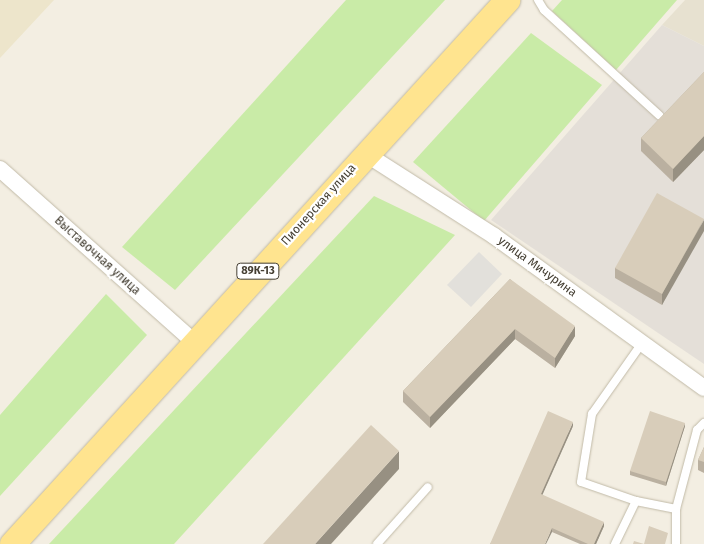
<!DOCTYPE html>
<meta charset="utf-8">
<style>
body{margin:0}
#map{position:relative;width:704px;height:544px;overflow:hidden;background:#f3eee2;font-family:"Fira Sans",sans-serif}
div>[style]{position:absolute}
.residential>*{inset:0;background:#e7e1d0}
.industrial>*{inset:0;background:#e4dfd8}
.education>*{inset:0;background:#ede5cb}
.green>*{inset:0;background:#c9eba7}
.parking>*{inset:0;background:#e2e0db}
.roads{filter:drop-shadow(0 0 1px #c1baa7) drop-shadow(0 0 1px #c1baa7)}
.service>*{height:8px;margin:-4px;padding:0 4px;transform-origin:4px;border-radius:4px;background:#fff}
.minor>*{height:16px;margin:-8px;padding:0 8px;transform-origin:8px;border-radius:8px;background:#fff}
.primary>*{height:25px;margin:-12.5px;padding:0 12.5px;transform-origin:12.5px;border-radius:12.5px;background:#ffe48f}
.wall>*{inset:0;background:#bab0a0}
.shaded-wall>*{inset:0;background:#979082}
.building>*{inset:0;background:#d8cdba}
span{translate:-50% -50%;white-space:nowrap;text-align:center;line-height:1.15;-webkit-text-stroke:4.5px #fff;paint-order:stroke}
.shield-label span{padding:1px 4px;background:#fff;border:1px solid;border-radius:4px;-webkit-text-stroke-width:0}
.shield-label{font-size:11px;color:#443e32;font-weight:700}
.street-label{font-size:12px;color:#443e32}
</style>
<div id="map">
<div class="residential">
<i style="clip-path:polygon(685px 0,704px 0,704px 46px,662px 25px)"></i>
</div>
<div class="industrial">
<i style="clip-path:polygon(662px 25px,704px 46px,704px 364px,491px 220px)"></i>
</div>
<div class="education">
<i style="clip-path:polygon(0 0,54px 0,0 58px)"></i>
</div>
<div class="green">
<i style="clip-path:polygon(346px 0,445px 0,175px 290px,122px 247px)"></i>
<i style="clip-path:polygon(562px 0,677px 0,616px 70px,552px 11px)"></i>
<i style="clip-path:polygon(531px 33px,602px 85px,484px 221px,413px 162px)"></i>
<i style="clip-path:polygon(374px 196px,455px 235px,174px 544px,49px 544px)"></i>
<i style="clip-path:polygon(106px 294px,147px 335px,0 496px,0 415px)"></i>
</div>
<div class="parking">
<i style="clip-path:polygon(479px 252px,502px 274px,471px 307px,447px 285px)"></i>
</div>
<div class="roads">
<div class="service">
<i style="left:538px;top:0;width:12px;rotate:59deg"></i>
<i style="left:544px;top:10px;width:156px;rotate:42.4deg"></i>
<i style="left:636px;top:501px;width:41px;rotate:11.3deg"></i>
<i style="left:676px;top:509px;width:82px;rotate:-75.1deg"></i>
<i style="left:697px;top:430px;width:10px;rotate:-45deg"></i>
<i style="left:377px;top:544px;width:76px;rotate:-48.2deg"></i>
<i style="left:615px;top:544px;width:48px;rotate:-64deg"></i>
<i style="left:636px;top:501px;width:58px;rotate:-160.9deg"></i>
<i style="left:581px;top:482px;width:69px;rotate:-80.8deg"></i>
<i style="left:592px;top:414px;width:87px;rotate:-54.8deg"></i>
<i style="left:676px;top:544px;width:35px;rotate:-90deg"></i>
</div>
<div class="minor">
<i style="left:366px;top:154px;width:152px;rotate:32.6deg"></i>
<i style="left:494px;top:236px;width:259px;rotate:35.9deg"></i>
<i style="left:0;top:169px;width:260px;rotate:41.7deg"></i>
</div>
<div class="primary">
<i style="left:12px;top:544px;width:736px;rotate:-47.7deg"></i>
</div>
</div>
<div class="wall">
<i style="clip-path:polygon(704px 72px,704px 150px,673px 182px,641px 151px,641px 138px)"></i>
<i style="clip-path:polygon(704px 219px,662px 305px,615px 278px,615px 268px)"></i>
<i style="clip-path:polygon(510px 279px,575px 336px,555px 368px,515px 339px,430px 428px,403px 402px,403px 391px)"></i>
<i style="clip-path:polygon(573px 426px,542px 495px,604px 526px,596px 544px,580px 544px,552px 532px,490px 544px)"></i>
<i style="clip-path:polygon(685px 426px,666px 486px,630px 475px,630px 471px)"></i>
<i style="clip-path:polygon(704px 447px,704px 473px,698px 470px,698px 460px)"></i>
</div>
<div class="shaded-wall">
<i style="clip-path:polygon(704px 136px,704px 150px,673px 182px,673px 169px)"></i>
<i style="clip-path:polygon(704px 220px,704px 231px,662px 305px,662px 294px)"></i>
<i style="clip-path:polygon(575px 326px,575px 336px,555px 368px,555px 358px)"></i>
<i style="clip-path:polygon(515px 329px,515px 339px,430px 428px,430px 417px)"></i>
<i style="clip-path:polygon(573px 422px,573px 426px,541px 498px,541px 494px)"></i>
<i style="clip-path:polygon(685px 423px,685px 426px,666px 486px,666px 482px)"></i>
<i style="clip-path:polygon(399px 451px,399px 469px,331px 544px,315px 544px)"></i>
<i style="clip-path:polygon(604px 522px,604px 526px,596px 544px,594px 544px)"></i>
<i style="clip-path:polygon(552px 528px,552px 532px,546px 544px,545px 544px)"></i>
</div>
<div class="building">
<i style="clip-path:polygon(704px 72px,704px 136px,673px 169px,641px 138px)"></i>
<i style="clip-path:polygon(657px 193px,704px 219px,662px 294px,615px 268px)"></i>
<i style="clip-path:polygon(510px 279px,575px 326px,555px 358px,515px 329px,430px 417px,403px 391px)"></i>
<i style="clip-path:polygon(548px 411px,573px 422px,541px 494px,604px 522px,594px 544px,588px 544px,552px 528px,545px 544px,490px 544px)"></i>
<i style="clip-path:polygon(650px 411px,685px 423px,666px 482px,630px 471px)"></i>
<i style="clip-path:polygon(371px 425px,399px 451px,315px 544px,263px 544px)"></i>
<i style="clip-path:polygon(704px 447px,704px 462px,698px 460px)"></i>
<i style="clip-path:polygon(649px 526px,668px 533px,665px 544px,633px 544px,634px 541px,644px 544px)"></i>
</div>
<div class="shield-label">
<span style="left:258px;top:271px">89К-13</span>
</div>
<div class="street-label">
<span style="left:319px;top:205px;rotate:-48deg">Пионерская улица</span>
<span style="left:97px;top:256px;rotate:42deg">Выставочная улица</span>
<span style="left:537px;top:267px;rotate:36deg">улица Мичурина</span>
</div>
</div>
